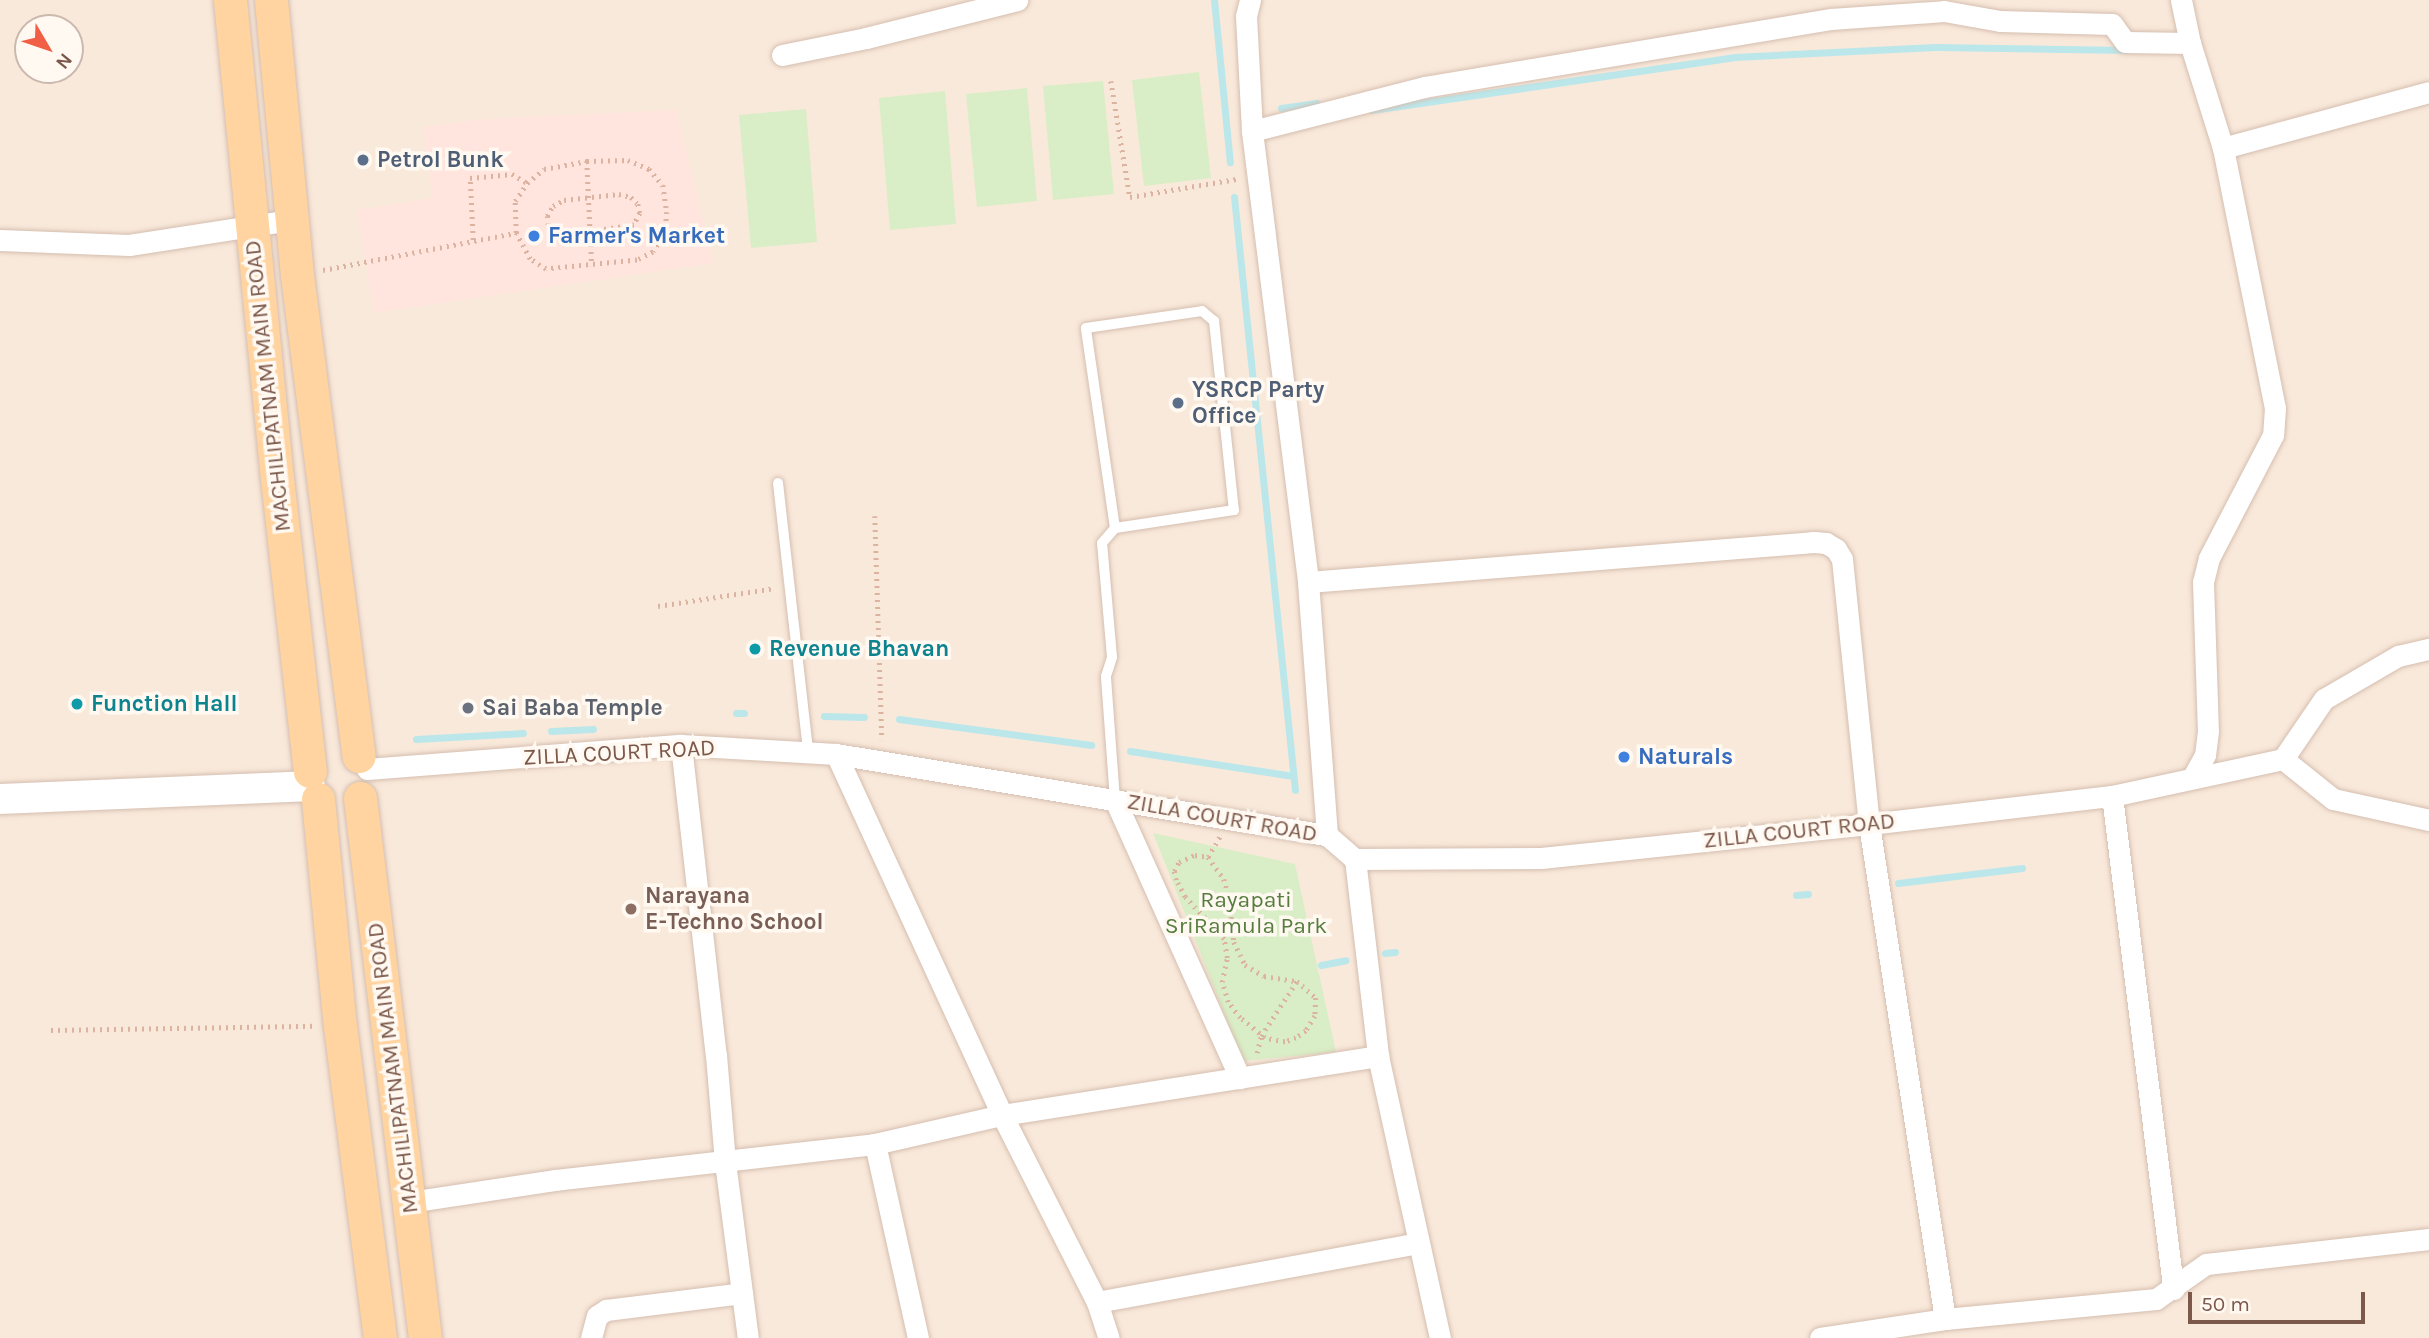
<!DOCTYPE html>
<style>
body{margin:0}
#map{position:relative;width:2429px;height:1338px;overflow:hidden;background:#fef5ea;font-family:Karla,sans-serif}
div>[style]{position:absolute}
.residential>*{inset:0;background:#f9e9da}
.commercial>*{inset:0;background:#ffe5dd}
.green>*{inset:0;background:#d9eec6}
.stream>*{height:7px;margin:-3.5px;padding:0 3.5px;transform-origin:3.5px;border-radius:3.5px;background:#bbe7eb}
.path>*{height:4.5px;margin-top:-2.25px;transform-origin:0;background:repeating-linear-gradient(90deg,#dcb3a1 0 2px,transparent 0 7px)}
.roads{filter:drop-shadow(0 0 2px #d5beb0) drop-shadow(0 0 2px #d5beb0)}
.lane>*{height:10px;margin:-5px;padding:0 5px;transform-origin:5px;border-radius:5px;background:#fff}
.street>*{height:21px;margin:-10.5px;padding:0 10.5px;transform-origin:10.5px;border-radius:10.5px;background:#fff}
.secondary>*{height:30px;margin:-15px;padding:0 15px;transform-origin:15px;border-radius:15px;background:#fff}
.primary>*{height:33px;margin:-16.5px;padding:0 16.5px;transform-origin:16.5px;border-radius:16.5px;background:#ffd4a0}
.dots>*{width:19px;height:19px;translate:-50% -50%;box-sizing:border-box;border:4px solid #fff9f2;border-radius:50%}
span{translate:-50% -50%;white-space:nowrap;text-align:center;line-height:1.15;-webkit-text-stroke:7px #fff9f2;paint-order:stroke}
.service-label{font-size:23px;color:#4e5e75;font-weight:700}
.left{translate:0 -50%;text-align:left}
.shop-label{font-size:23px;color:#366cbe;font-weight:700}
.street-label{font-size:23px;color:#7c584a}
.culture-label{font-size:23px;color:#0d838f;font-weight:700}
.worship-label{font-size:23px;color:#5b616d;font-weight:700}
.education-label{font-size:23px;color:#785e54;font-weight:700}
.park-label{font-size:23px;color:#557d3d}
.north{position:absolute;left:14px;top:14px;width:70px;height:70px;box-sizing:border-box;background:#fff9f2;border:2px solid #cbb9af;border-radius:50%;rotate:129deg;font-size:19px;font-weight:700;line-height:28px;text-align:center;color:#7c584a}
.north::after{content:'';display:block;margin:auto;width:24px;height:32px;background:#f15f46;clip-path:polygon(50% 0,100% 100%,50% 72%,0 100%)}
.scale{position:absolute;left:2188px;top:1292px;width:177px;height:32px;box-sizing:border-box;border:4px solid #7c584a;border-top:0;padding-left:9px;font-size:21px;line-height:24px;white-space:nowrap;color:#7c584a;-webkit-text-stroke:5px #fff9f2;paint-order:stroke}
</style>
<div id="map">
<div class="residential">
<i style="clip-path:polygon(evenodd,0 0,2429px 0,2429px 1338px,0 1338px,0 0,28px 28px,70px 28px,70px 70px,28px 70px,28px 28px)"></i>
</div>
<div class="commercial">
<i style="clip-path:polygon(676px 110px,713px 263px,374px 313px,357px 210px,432px 198px,423px 127px,483px 119px)"></i>
</div>
<div class="green">
<i style="clip-path:polygon(1199px 72px,1211px 178px,1144px 186px,1132px 80px)"></i>
<i style="clip-path:polygon(1103px 81px,1114px 194px,1053px 200px,1043px 86px)"></i>
<i style="clip-path:polygon(1027px 88px,1037px 201px,977px 207px,966px 94px)"></i>
<i style="clip-path:polygon(945px 91px,956px 224px,890px 230px,879px 98px)"></i>
<i style="clip-path:polygon(806px 109px,817px 242px,751px 248px,739px 115px)"></i>
<i style="clip-path:polygon(1153px 833px,1295px 864px,1336px 1052px,1243px 1061px)"></i>
</div>
<div class="stream">
<i style="left:1214px;top:0;width:163px;rotate:84.4deg"></i>
<i style="left:1281px;top:108px;width:36px;rotate:-8deg"></i>
<i style="left:1372px;top:110px;width:367px;rotate:-8.3deg"></i>
<i style="left:1735px;top:57px;width:200px;rotate:-2.9deg"></i>
<i style="left:1935px;top:47px;width:191px;rotate:0.9deg"></i>
<i style="left:1234px;top:197px;width:596px;rotate:84.13deg"></i>
<i style="left:736px;top:713px;width:8px"></i>
<i style="left:824px;top:716px;width:40px;rotate:1.4deg"></i>
<i style="left:899px;top:719px;width:194px;rotate:7.7deg"></i>
<i style="left:551px;top:731px;width:42px;rotate:-2.7deg"></i>
<i style="left:416px;top:739px;width:107px;rotate:-3.2deg"></i>
<i style="left:1130px;top:751px;width:165px;rotate:8.7deg"></i>
<i style="left:1898px;top:883px;width:125px;rotate:-6.9deg"></i>
<i style="left:1796px;top:895px;width:12px;rotate:-5deg"></i>
<i style="left:1385px;top:953px;width:10px;rotate:-6deg"></i>
<i style="left:1321px;top:965px;width:25px;rotate:-11deg"></i>
</div>
<div class="path">
<i style="left:1111px;top:81px;width:118px;rotate:80.7deg"></i>
<i style="left:1130px;top:197px;width:108px;rotate:-9.6deg"></i>
<i style="left:587px;top:161px;width:105px;rotate:87.3deg"></i>
<i style="left:619px;top:194px;width:12px;rotate:14deg"></i>
<i style="left:631px;top:197px;width:10px;rotate:45deg"></i>
<i style="left:638px;top:204px;width:9px;rotate:77deg"></i>
<i style="left:640px;top:213px;width:13px;rotate:117deg"></i>
<i style="left:634px;top:225px;width:66px;rotate:171.3deg"></i>
<i style="left:569px;top:235px;width:13px;rotate:-167deg"></i>
<i style="left:556px;top:232px;width:11px;rotate:-139deg"></i>
<i style="left:548px;top:225px;width:9px;rotate:-96deg"></i>
<i style="left:547px;top:216px;width:12px;rotate:-59deg"></i>
<i style="left:553px;top:206px;width:13px;rotate:-29deg"></i>
<i style="left:564px;top:200px;width:55px;rotate:-6.2deg"></i>
<i style="left:473px;top:240px;width:62px;rotate:-92.8deg"></i>
<i style="left:470px;top:178px;width:42px;rotate:-5.4deg"></i>
<i style="left:512px;top:174px;width:17px;rotate:31deg"></i>
<i style="left:323px;top:270px;width:197px;rotate:-10.9deg"></i>
<i style="left:516px;top:233px;width:32px;rotate:-92deg"></i>
<i style="left:515px;top:201px;width:22px;rotate:-56deg"></i>
<i style="left:527px;top:183px;width:22px;rotate:-39deg"></i>
<i style="left:544px;top:169px;width:44px;rotate:-10.5deg"></i>
<i style="left:587px;top:161px;width:41px;rotate:-1.4deg"></i>
<i style="left:628px;top:160px;width:23px;rotate:23deg"></i>
<i style="left:649px;top:169px;width:21px;rotate:49deg"></i>
<i style="left:663px;top:185px;width:27px;rotate:82deg"></i>
<i style="left:667px;top:212px;width:21px;rotate:95deg"></i>
<i style="left:665px;top:233px;width:22px;rotate:122deg"></i>
<i style="left:653px;top:252px;width:18px;rotate:153deg"></i>
<i style="left:637px;top:260px;width:91px;rotate:174.4deg"></i>
<i style="left:546px;top:269px;width:19px;rotate:-148deg"></i>
<i style="left:530px;top:259px;width:30px;rotate:-118deg"></i>
<i style="left:875px;top:516px;width:224px;rotate:88.2deg"></i>
<i style="left:658px;top:606px;width:118px;rotate:-8.7deg"></i>
<i style="left:1195px;top:855px;width:13px;rotate:9deg"></i>
<i style="left:1208px;top:857px;width:27px;rotate:54deg"></i>
<i style="left:1224px;top:879px;width:18px;rotate:74deg"></i>
<i style="left:1229px;top:896px;width:46px;rotate:83.8deg"></i>
<i style="left:1234px;top:942px;width:25px;rotate:64deg"></i>
<i style="left:1245px;top:965px;width:22px;rotate:30deg"></i>
<i style="left:1264px;top:976px;width:33px;rotate:9deg"></i>
<i style="left:1297px;top:981px;width:25px;rotate:42deg"></i>
<i style="left:1316px;top:998px;width:18px;rotate:93deg"></i>
<i style="left:1315px;top:1016px;width:17px;rotate:121deg"></i>
<i style="left:1306px;top:1031px;width:12px;rotate:145deg"></i>
<i style="left:1296px;top:1038px;width:12px;rotate:160deg"></i>
<i style="left:1285px;top:1042px;width:20px;rotate:-169deg"></i>
<i style="left:1265px;top:1038px;width:32px;rotate:-141deg"></i>
<i style="left:1240px;top:1018px;width:20px;rotate:-127deg"></i>
<i style="left:1228px;top:1002px;width:21px;rotate:-107deg"></i>
<i style="left:1222px;top:982px;width:25px;rotate:-78deg"></i>
<i style="left:1227px;top:958px;width:19px;rotate:-99deg"></i>
<i style="left:1224px;top:939px;width:57px;rotate:-132.9deg"></i>
<i style="left:1185px;top:897px;width:19px;rotate:-118deg"></i>
<i style="left:1176px;top:880px;width:9px;rotate:-103deg"></i>
<i style="left:1174px;top:871px;width:10px;rotate:-61deg"></i>
<i style="left:1179px;top:862px;width:17px;rotate:-24deg"></i>
<i style="left:1208px;top:857px;width:24px;rotate:-60deg"></i>
<i style="left:51px;top:1030px;width:264px;rotate:-0.9deg"></i>
<i style="left:1257px;top:1053px;width:17px;rotate:-77deg"></i>
<i style="left:1261px;top:1036px;width:66px;rotate:-56.8deg"></i>
</div>
<div class="roads">
<div class="lane">
<i style="left:778px;top:483px;width:271px;rotate:83.6deg"></i>
<i style="left:1115px;top:800px;width:124px;rotate:-94.2deg"></i>
<i style="left:1106px;top:676px;width:20px;rotate:-72deg"></i>
<i style="left:1112px;top:657px;width:114px;rotate:-95deg"></i>
<i style="left:1102px;top:543px;width:20px;rotate:-49deg"></i>
<i style="left:1115px;top:528px;width:202px;rotate:-98.3deg"></i>
<i style="left:1086px;top:328px;width:117px;rotate:-8.3deg"></i>
<i style="left:1202px;top:311px;width:16px;rotate:40deg"></i>
<i style="left:1214px;top:321px;width:190px;rotate:84deg"></i>
<i style="left:1234px;top:510px;width:120px;rotate:171.4deg"></i>
</div>
<div class="street">
<i style="left:1250px;top:0;width:16px;rotate:104deg"></i>
<i style="left:1246px;top:16px;width:115px;rotate:87deg"></i>
<i style="left:1252px;top:131px;width:454px;rotate:82.9deg"></i>
<i style="left:1308px;top:582px;width:254px;rotate:85.7deg"></i>
<i style="left:2181px;top:0;width:44px;rotate:78.2deg"></i>
<i style="left:2190px;top:43px;width:110px;rotate:72.6deg"></i>
<i style="left:2223px;top:148px;width:265px;rotate:78.7deg"></i>
<i style="left:2275px;top:408px;width:27px;rotate:94deg"></i>
<i style="left:2273px;top:435px;width:139px;rotate:117.5deg"></i>
<i style="left:2209px;top:558px;width:25px;rotate:104deg"></i>
<i style="left:2203px;top:582px;width:149px;rotate:88.1deg"></i>
<i style="left:2208px;top:731px;width:24px;rotate:97deg"></i>
<i style="left:2205px;top:755px;width:25px;rotate:119deg"></i>
<i style="left:782px;top:55px;width:86px;rotate:-11.4deg"></i>
<i style="left:866px;top:38px;width:156px;rotate:-14.1deg"></i>
<i style="left:1252px;top:131px;width:178px;rotate:-14.3deg"></i>
<i style="left:1424px;top:87px;width:413px;rotate:-9.5deg"></i>
<i style="left:1831px;top:19px;width:113px;rotate:-4deg"></i>
<i style="left:1944px;top:11px;width:57px;rotate:10.1deg"></i>
<i style="left:2000px;top:21px;width:112px;rotate:1.5deg"></i>
<i style="left:2112px;top:24px;width:22px;rotate:54deg"></i>
<i style="left:2125px;top:42px;width:65px;rotate:0.9deg"></i>
<i style="left:2223px;top:148px;width:213px;rotate:-15.2deg"></i>
<i style="left:0;top:240px;width:129px;rotate:2.2deg"></i>
<i style="left:129px;top:245px;width:164px;rotate:-8.8deg"></i>
<i style="left:1308px;top:582px;width:508px;rotate:-4.52deg"></i>
<i style="left:1814px;top:542px;width:12px;rotate:5deg"></i>
<i style="left:1826px;top:543px;width:12px;rotate:31deg"></i>
<i style="left:1836px;top:549px;width:12px;rotate:59deg"></i>
<i style="left:1842px;top:559px;width:266px;rotate:84.2deg"></i>
<i style="left:1869px;top:824px;width:501px;rotate:81.27deg"></i>
<i style="left:681px;top:745px;width:312px;rotate:83.6deg"></i>
<i style="left:716px;top:1055px;width:107px;rotate:85.2deg"></i>
<i style="left:725px;top:1162px;width:177px;rotate:82.6deg"></i>
<i style="left:836px;top:754px;width:397px;rotate:65.3deg"></i>
<i style="left:1002px;top:1115px;width:210px;rotate:63.1deg"></i>
<i style="left:1097px;top:1302px;width:38px;rotate:72deg"></i>
<i style="left:2283px;top:759px;width:73px;rotate:-55.7deg"></i>
<i style="left:2324px;top:699px;width:86px;rotate:-30.2deg"></i>
<i style="left:2398px;top:656px;width:32px;rotate:-13deg"></i>
<i style="left:367px;top:769px;width:315px;rotate:-4.4deg"></i>
<i style="left:681px;top:745px;width:155px;rotate:3.3deg"></i>
<i style="left:836px;top:754px;width:498px;rotate:9.4deg"></i>
<i style="left:1327px;top:835px;width:37px;rotate:41deg"></i>
<i style="left:1355px;top:859px;width:186px;rotate:-0.3deg"></i>
<i style="left:1541px;top:858px;width:330px;rotate:-5.9deg"></i>
<i style="left:1869px;top:824px;width:245px;rotate:-6.6deg"></i>
<i style="left:2112px;top:796px;width:175px;rotate:-12.2deg"></i>
<i style="left:2283px;top:759px;width:64px;rotate:38.7deg"></i>
<i style="left:2333px;top:799px;width:98px;rotate:12.3deg"></i>
<i style="left:2112px;top:796px;width:497px;rotate:82.9deg"></i>
<i style="left:1115px;top:800px;width:305px;rotate:65.8deg"></i>
<i style="left:1355px;top:859px;width:198px;rotate:83.3deg"></i>
<i style="left:1378px;top:1056px;width:289px;rotate:77.6deg"></i>
<i style="left:875px;top:1144px;width:199px;rotate:77.5deg"></i>
<i style="left:409px;top:1202px;width:148px;rotate:-8.6deg"></i>
<i style="left:555px;top:1180px;width:322px;rotate:-6.4deg"></i>
<i style="left:875px;top:1144px;width:130px;rotate:-12.9deg"></i>
<i style="left:1002px;top:1115px;width:381px;rotate:-8.9deg"></i>
<i style="left:1097px;top:1302px;width:326px;rotate:-10.4deg"></i>
<i style="left:591px;top:1338px;width:23px;rotate:-75deg"></i>
<i style="left:597px;top:1316px;width:11px;rotate:-34deg"></i>
<i style="left:606px;top:1310px;width:137px;rotate:-7.1deg"></i>
<i style="left:1820px;top:1338px;width:126px;rotate:-8.6deg"></i>
<i style="left:1945px;top:1319px;width:212px;rotate:-5.4deg"></i>
<i style="left:2156px;top:1299px;width:61px;rotate:-35deg"></i>
<i style="left:2206px;top:1264px;width:224px;rotate:-6.4deg"></i>
</div>
<div class="secondary">
<i style="left:0;top:799px;width:310px;rotate:-2.4deg"></i>
</div>
<div class="primary">
<i style="left:230px;top:0;width:480px;rotate:84.4deg"></i>
<i style="left:277px;top:478px;width:295px;rotate:83.6deg"></i>
<i style="left:271px;top:0;width:276px;rotate:84.6deg"></i>
<i style="left:297px;top:275px;width:485px;rotate:82.7deg"></i>
<i style="left:360px;top:798px;width:544px;rotate:83.14deg"></i>
<i style="left:318px;top:799px;width:228px;rotate:84.5deg"></i>
<i style="left:340px;top:1026px;width:315px;rotate:82.7deg"></i>
</div>
</div>
<div class="dots">
<i style="left:363px;top:160px;background:#5c6f8a"></i>
<i style="left:534px;top:236px;background:#3f7fe0"></i>
<i style="left:1178px;top:403px;background:#5c6f8a"></i>
<i style="left:755px;top:649px;background:#0f9aa8"></i>
<i style="left:77px;top:704px;background:#0f9aa8"></i>
<i style="left:468px;top:708px;background:#6b7280"></i>
<i style="left:1624px;top:757px;background:#3f7fe0"></i>
<i style="left:631px;top:909px;background:#8d6e63"></i>
</div>
<div class="service-label">
<span class="left" style="left:377px;top:160px">Petrol Bunk</span>
<span class="left" style="left:1192px;top:403px">YSRCP Party<br>Office</span>
</div>
<div class="shop-label">
<span class="left" style="left:548px;top:236px">Farmer's Market</span>
<span class="left" style="left:1638px;top:757px">Naturals</span>
</div>
<div class="street-label">
<span style="left:268px;top:386px;rotate:-96deg">MACHILIPATNAM MAIN ROAD</span>
<span style="left:619px;top:753px;rotate:-3deg">ZILLA COURT ROAD</span>
<span style="left:1222px;top:818px;rotate:10deg">ZILLA COURT ROAD</span>
<span style="left:1799px;top:831px;rotate:-6deg">ZILLA COURT ROAD</span>
<span style="left:393px;top:1068px;rotate:-97deg">MACHILIPATNAM MAIN ROAD</span>
</div>
<div class="culture-label">
<span class="left" style="left:769px;top:649px">Revenue Bhavan</span>
<span class="left" style="left:91px;top:704px">Function Hall</span>
</div>
<div class="worship-label">
<span class="left" style="left:482px;top:708px">Sai Baba Temple</span>
</div>
<div class="education-label">
<span class="left" style="left:645px;top:909px">Narayana<br>E-Techno School</span>
</div>
<div class="park-label">
<span style="left:1246px;top:913px">Rayapati<br>SriRamula Park</span>
</div>
<div class="north">N</div>
<div class="scale">50 m</div>
</div>
